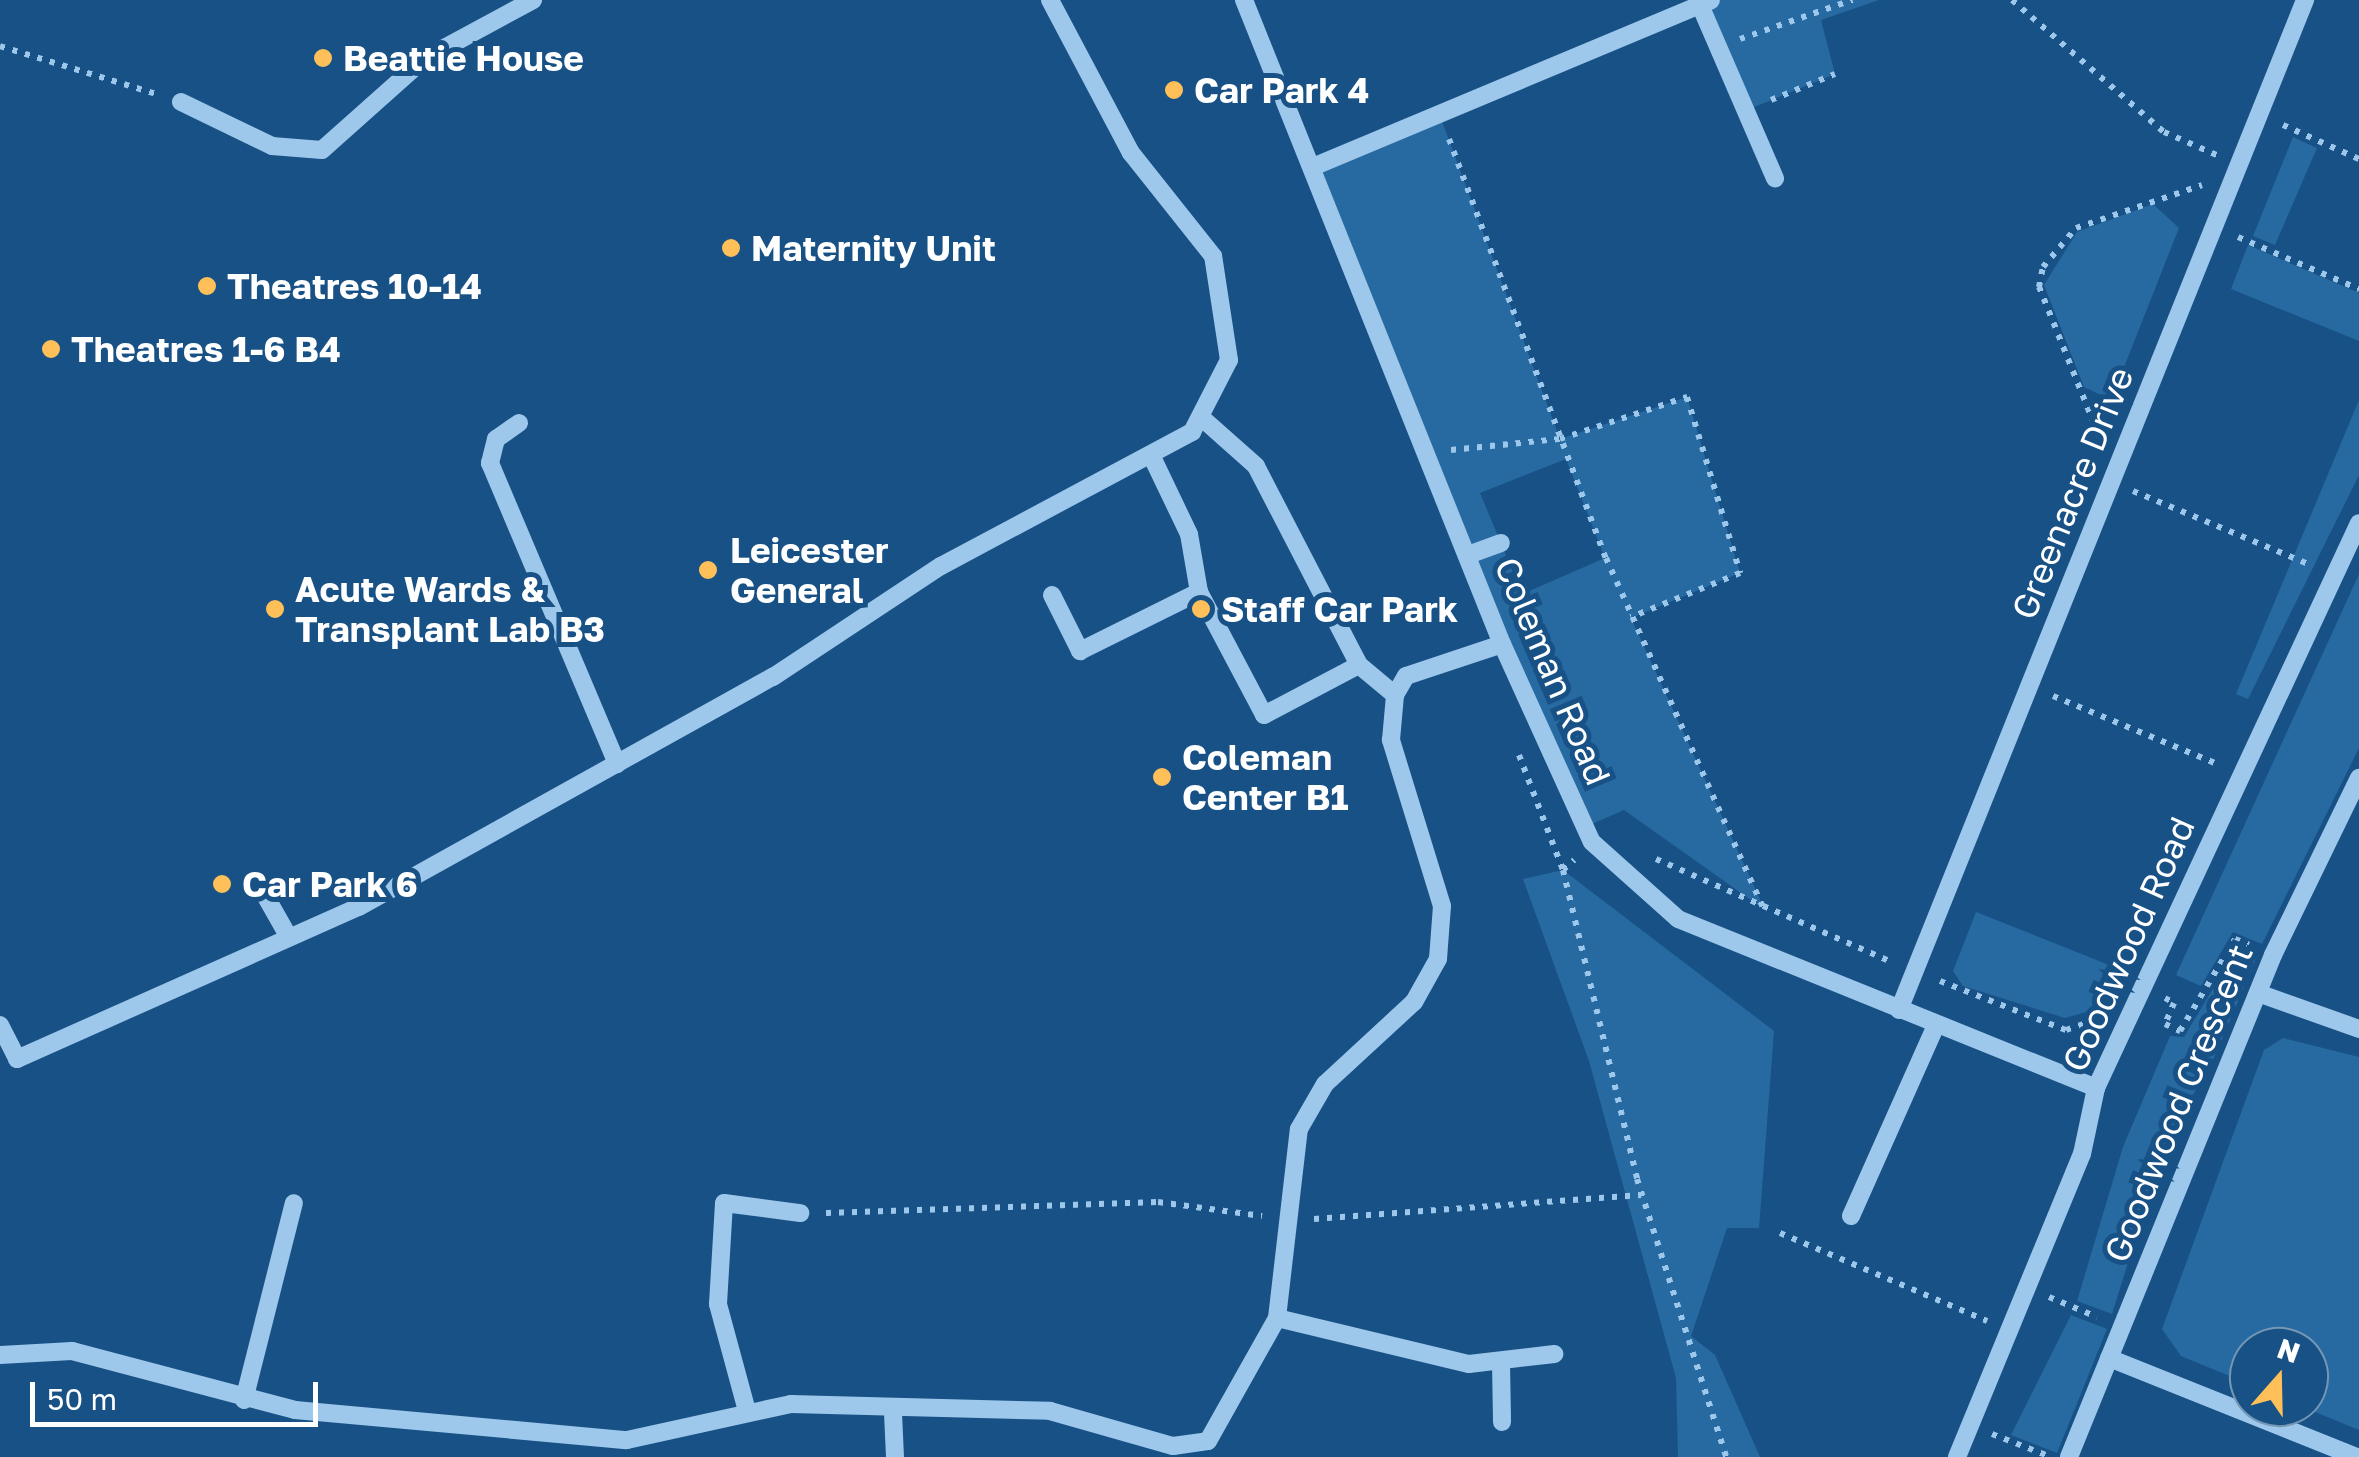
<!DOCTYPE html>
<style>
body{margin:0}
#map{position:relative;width:2359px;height:1457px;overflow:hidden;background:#185185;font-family:"Golos Text",sans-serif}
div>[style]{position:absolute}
.green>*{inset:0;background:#276aa2}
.path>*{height:6px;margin-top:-3px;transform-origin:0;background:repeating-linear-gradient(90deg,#9dc8ec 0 5px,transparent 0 13px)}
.minor>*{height:18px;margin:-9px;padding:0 9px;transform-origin:9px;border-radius:9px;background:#9dc8ec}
.dots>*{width:28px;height:28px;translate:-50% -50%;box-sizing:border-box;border:5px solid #185185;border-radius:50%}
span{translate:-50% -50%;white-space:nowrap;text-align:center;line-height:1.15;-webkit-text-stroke:10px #185185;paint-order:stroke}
.poi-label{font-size:35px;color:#fff;font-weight:700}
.left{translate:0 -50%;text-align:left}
.street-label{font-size:35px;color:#fff}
.north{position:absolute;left:2229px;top:1327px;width:100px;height:100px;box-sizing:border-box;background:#185185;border:2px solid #7497b6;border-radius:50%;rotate:20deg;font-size:28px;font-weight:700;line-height:40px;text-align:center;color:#fff}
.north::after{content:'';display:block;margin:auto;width:35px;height:45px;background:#ffc059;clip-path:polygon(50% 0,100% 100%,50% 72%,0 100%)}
.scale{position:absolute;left:30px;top:1382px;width:288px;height:45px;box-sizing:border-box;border:5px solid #fff;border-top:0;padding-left:12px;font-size:30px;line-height:35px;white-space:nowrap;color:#fff;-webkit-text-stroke:8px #185185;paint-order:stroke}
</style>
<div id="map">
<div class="green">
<i style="clip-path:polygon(1711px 0,1879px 0,1821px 20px,1835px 74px,1747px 110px,1700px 5px)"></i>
<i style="clip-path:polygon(evenodd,1440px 116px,1560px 439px,1687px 397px,1740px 573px,1631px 618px,1765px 910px,1624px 810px,1585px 827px,1316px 166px,1440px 116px,1566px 459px,1605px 558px,1522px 594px,1480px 493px,1566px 459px)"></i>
<i style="clip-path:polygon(2293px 137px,2317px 148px,2275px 245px,2253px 236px)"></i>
<i style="clip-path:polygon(2153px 204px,2179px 228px,2111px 400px,2084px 387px,2044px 285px,2077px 232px)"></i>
<i style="clip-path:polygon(2248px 245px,2359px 293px,2359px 341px,2231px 289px)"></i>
<i style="clip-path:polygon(2359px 400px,2359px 475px,2248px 699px,2236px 694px)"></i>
<i style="clip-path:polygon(2359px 574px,2359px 748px,2262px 944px,2233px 932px,2201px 986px,2176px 975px)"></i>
<i style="clip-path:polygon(1563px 870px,1774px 1031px,1759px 1228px,1727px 1228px,1691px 1336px,1715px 1355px,1760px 1457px,1678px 1457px,1676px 1378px,1589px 1061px,1523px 879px)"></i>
<i style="clip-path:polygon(1976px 912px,2109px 965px,2090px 1011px,2065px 1018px,1963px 986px,1953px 971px)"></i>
<i style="clip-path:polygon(2238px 947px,2257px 956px,2211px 1065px,2167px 1137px,2112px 1314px,2077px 1301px,2123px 1147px,2170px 1036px,2184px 1037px)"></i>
<i style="clip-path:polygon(2283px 1038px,2359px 1057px,2359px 1430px,2303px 1407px,2309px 1347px,2249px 1347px,2249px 1384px,2181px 1356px,2162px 1329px,2264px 1050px)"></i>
<i style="clip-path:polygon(2071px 1315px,2107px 1329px,2057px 1453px,2011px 1435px)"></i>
</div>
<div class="path">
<i style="left:2012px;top:0;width:201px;rotate:41deg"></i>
<i style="left:2164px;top:132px;width:58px;rotate:23.5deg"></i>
<i style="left:1740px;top:39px;width:119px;rotate:-19.2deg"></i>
<i style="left:0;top:46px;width:163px;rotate:17.1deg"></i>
<i style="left:1771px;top:100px;width:69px;rotate:-22.1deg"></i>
<i style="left:2283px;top:125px;width:83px;rotate:24.1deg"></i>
<i style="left:1449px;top:139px;width:447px;rotate:69.5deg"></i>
<i style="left:1606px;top:558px;width:385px;rotate:65.8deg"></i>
<i style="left:2238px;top:237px;width:132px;rotate:23.3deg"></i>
<i style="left:2099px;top:436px;width:161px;rotate:-111.9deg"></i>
<i style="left:2039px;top:287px;width:20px;rotate:-79deg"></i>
<i style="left:2043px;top:267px;width:51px;rotate:-49.8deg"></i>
<i style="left:2076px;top:228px;width:133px;rotate:-18.8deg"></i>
<i style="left:1451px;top:450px;width:110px;rotate:-5.8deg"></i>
<i style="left:1560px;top:439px;width:134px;rotate:-18.3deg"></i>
<i style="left:1687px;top:397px;width:184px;rotate:73.2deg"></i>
<i style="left:1740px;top:573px;width:118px;rotate:158deg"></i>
<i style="left:2133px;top:491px;width:193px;rotate:22.6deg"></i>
<i style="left:2053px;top:696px;width:178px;rotate:22.5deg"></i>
<i style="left:1519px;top:755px;width:123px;rotate:69.1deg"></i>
<i style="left:1563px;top:870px;width:15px;rotate:-42deg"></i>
<i style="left:1656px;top:859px;width:257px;rotate:23.6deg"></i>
<i style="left:1563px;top:870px;width:318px;rotate:76.5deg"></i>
<i style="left:1637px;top:1179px;width:292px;rotate:72.2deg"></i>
<i style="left:1940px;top:981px;width:135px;rotate:21.3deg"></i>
<i style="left:2066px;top:1030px;width:31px;rotate:-19deg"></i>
<i style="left:2165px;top:998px;width:10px;rotate:29deg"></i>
<i style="left:2174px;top:1003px;width:23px;rotate:113deg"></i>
<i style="left:2165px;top:1024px;width:17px;rotate:25deg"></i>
<i style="left:2180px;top:1031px;width:107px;rotate:-59.1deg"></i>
<i style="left:2235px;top:939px;width:15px;rotate:23deg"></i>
<i style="left:826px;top:1213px;width:332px;rotate:-1.9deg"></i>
<i style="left:1158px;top:1202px;width:105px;rotate:7.7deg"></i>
<i style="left:1314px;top:1219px;width:328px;rotate:-4.2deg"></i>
<i style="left:1780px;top:1233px;width:225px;rotate:23deg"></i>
<i style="left:2049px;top:1297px;width:52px;rotate:22.6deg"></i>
<i style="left:1992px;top:1434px;width:58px;rotate:21.3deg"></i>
</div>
<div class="minor">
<i style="left:1244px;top:0;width:694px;rotate:68.17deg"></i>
<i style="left:1502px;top:644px;width:217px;rotate:65.6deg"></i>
<i style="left:1592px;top:842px;width:115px;rotate:41.8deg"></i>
<i style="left:1678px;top:919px;width:451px;rotate:22deg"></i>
<i style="left:1700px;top:5px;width:189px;rotate:66.6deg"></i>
<i style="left:181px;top:102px;width:101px;rotate:25.8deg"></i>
<i style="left:272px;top:146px;width:50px;rotate:4.6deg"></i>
<i style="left:322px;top:150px;width:137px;rotate:-41.7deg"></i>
<i style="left:424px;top:59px;width:124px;rotate:-28.4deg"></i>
<i style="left:1315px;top:166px;width:429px;rotate:-22.7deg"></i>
<i style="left:519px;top:423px;width:28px;rotate:145deg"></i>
<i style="left:496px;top:439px;width:25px;rotate:104deg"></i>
<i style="left:490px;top:463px;width:327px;rotate:67.1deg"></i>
<i style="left:1153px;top:459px;width:83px;rotate:64.4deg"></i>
<i style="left:1189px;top:534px;width:59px;rotate:80.2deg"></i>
<i style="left:1468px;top:555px;width:35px;rotate:-20deg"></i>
<i style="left:1052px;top:595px;width:63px;rotate:63.4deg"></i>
<i style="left:1080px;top:651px;width:133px;rotate:-26.4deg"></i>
<i style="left:1199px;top:592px;width:139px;rotate:62.1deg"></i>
<i style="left:1264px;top:715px;width:107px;rotate:-27.8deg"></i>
<i style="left:1359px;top:665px;width:224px;rotate:-117.4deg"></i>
<i style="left:1256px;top:466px;width:71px;rotate:-138.4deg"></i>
<i style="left:1359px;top:665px;width:47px;rotate:39.8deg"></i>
<i style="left:261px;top:888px;width:53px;rotate:60.5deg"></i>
<i style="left:2258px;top:993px;width:107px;rotate:19.6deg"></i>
<i style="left:1899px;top:1010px;width:1089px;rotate:-68.1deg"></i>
<i style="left:0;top:1025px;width:38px;rotate:63deg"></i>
<i style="left:17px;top:1059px;width:374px;rotate:-24deg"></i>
<i style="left:359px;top:907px;width:474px;rotate:-29.1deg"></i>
<i style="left:773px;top:677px;width:201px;rotate:-33.5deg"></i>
<i style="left:941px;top:566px;width:285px;rotate:-28.1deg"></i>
<i style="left:1192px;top:432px;width:81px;rotate:-62.8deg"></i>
<i style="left:1229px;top:360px;width:105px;rotate:-98.7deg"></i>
<i style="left:1213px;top:256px;width:132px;rotate:-128.5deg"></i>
<i style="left:1131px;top:153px;width:173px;rotate:-117.9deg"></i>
<i style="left:1851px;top:1216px;width:209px;rotate:-66deg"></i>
<i style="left:1277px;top:1318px;width:197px;rotate:13.5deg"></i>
<i style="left:1469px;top:1364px;width:86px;rotate:-6.7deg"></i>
<i style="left:0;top:1355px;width:72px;rotate:-3.2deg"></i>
<i style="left:72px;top:1351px;width:231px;rotate:14.8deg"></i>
<i style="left:295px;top:1410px;width:333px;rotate:5.2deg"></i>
<i style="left:627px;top:1440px;width:168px;rotate:-12.4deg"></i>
<i style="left:791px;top:1404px;width:259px;rotate:1.5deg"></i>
<i style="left:1050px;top:1411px;width:128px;rotate:15.9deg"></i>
<i style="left:1173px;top:1446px;width:35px;rotate:-8deg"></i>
<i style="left:1208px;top:1441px;width:141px;rotate:-60.7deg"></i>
<i style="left:1277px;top:1318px;width:190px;rotate:-83.4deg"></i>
<i style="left:1299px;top:1129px;width:52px;rotate:-60deg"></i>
<i style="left:1325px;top:1084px;width:121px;rotate:-42.7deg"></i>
<i style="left:1414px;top:1002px;width:49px;rotate:-60.8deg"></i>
<i style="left:1438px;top:959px;width:53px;rotate:-85.7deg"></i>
<i style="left:1442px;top:906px;width:174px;rotate:-107.1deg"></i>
<i style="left:1391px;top:740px;width:45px;rotate:-84.9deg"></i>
<i style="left:1395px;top:695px;width:22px;rotate:-60deg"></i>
<i style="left:1406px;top:676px;width:101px;rotate:-18.4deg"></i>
<i style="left:2109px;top:1358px;width:266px;rotate:21.8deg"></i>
<i style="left:1501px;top:1363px;width:59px;rotate:89deg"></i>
<i style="left:244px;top:1400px;width:203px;rotate:-75.8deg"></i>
<i style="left:747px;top:1411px;width:111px;rotate:-105.2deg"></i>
<i style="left:718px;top:1304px;width:101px;rotate:-86.6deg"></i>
<i style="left:724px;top:1203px;width:77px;rotate:7.5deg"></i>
<i style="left:893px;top:1413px;width:44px;rotate:87.4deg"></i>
<i style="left:1957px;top:1457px;width:328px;rotate:-67.6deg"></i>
<i style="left:2082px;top:1154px;width:67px;rotate:-78deg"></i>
<i style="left:2096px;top:1088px;width:623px;rotate:-65.04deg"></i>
<i style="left:2069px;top:1457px;width:542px;rotate:-67.88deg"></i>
<i style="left:2273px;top:955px;width:197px;rotate:-64.1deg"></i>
</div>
<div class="dots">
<i style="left:323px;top:58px;background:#ffc059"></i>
<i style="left:1174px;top:90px;background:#ffc059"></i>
<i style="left:731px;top:248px;background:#ffc059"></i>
<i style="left:207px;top:286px;background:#ffc059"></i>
<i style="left:51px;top:349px;background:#ffc059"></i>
<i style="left:708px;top:570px;background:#ffc059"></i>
<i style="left:275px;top:609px;background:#ffc059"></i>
<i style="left:1201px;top:609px;background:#ffc059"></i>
<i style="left:1162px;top:777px;background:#ffc059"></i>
<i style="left:222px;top:884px;background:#ffc059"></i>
</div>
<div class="poi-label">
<span class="left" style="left:343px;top:58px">Beattie House</span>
<span class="left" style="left:1194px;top:90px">Car Park 4</span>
<span class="left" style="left:751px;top:248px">Maternity Unit</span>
<span class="left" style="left:227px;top:286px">Theatres 10-14</span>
<span class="left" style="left:71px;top:349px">Theatres 1-6 B4</span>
<span class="left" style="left:730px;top:570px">Leicester<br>General</span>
<span class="left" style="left:295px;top:609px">Acute Wards &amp;<br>Transplant Lab B3</span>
<span class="left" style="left:1221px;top:609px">Staff Car Park</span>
<span class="left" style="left:1182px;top:777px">Coleman<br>Center B1</span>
<span class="left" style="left:242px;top:884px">Car Park 6</span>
</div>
<div class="street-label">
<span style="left:2072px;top:493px;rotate:-68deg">Greenacre Drive</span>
<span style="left:1553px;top:671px;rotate:67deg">Coleman Road</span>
<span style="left:2128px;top:944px;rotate:-66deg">Goodwood Road</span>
<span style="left:2178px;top:1103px;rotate:-68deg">Goodwood Crescent</span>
</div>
<div class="north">N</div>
<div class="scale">50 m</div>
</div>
